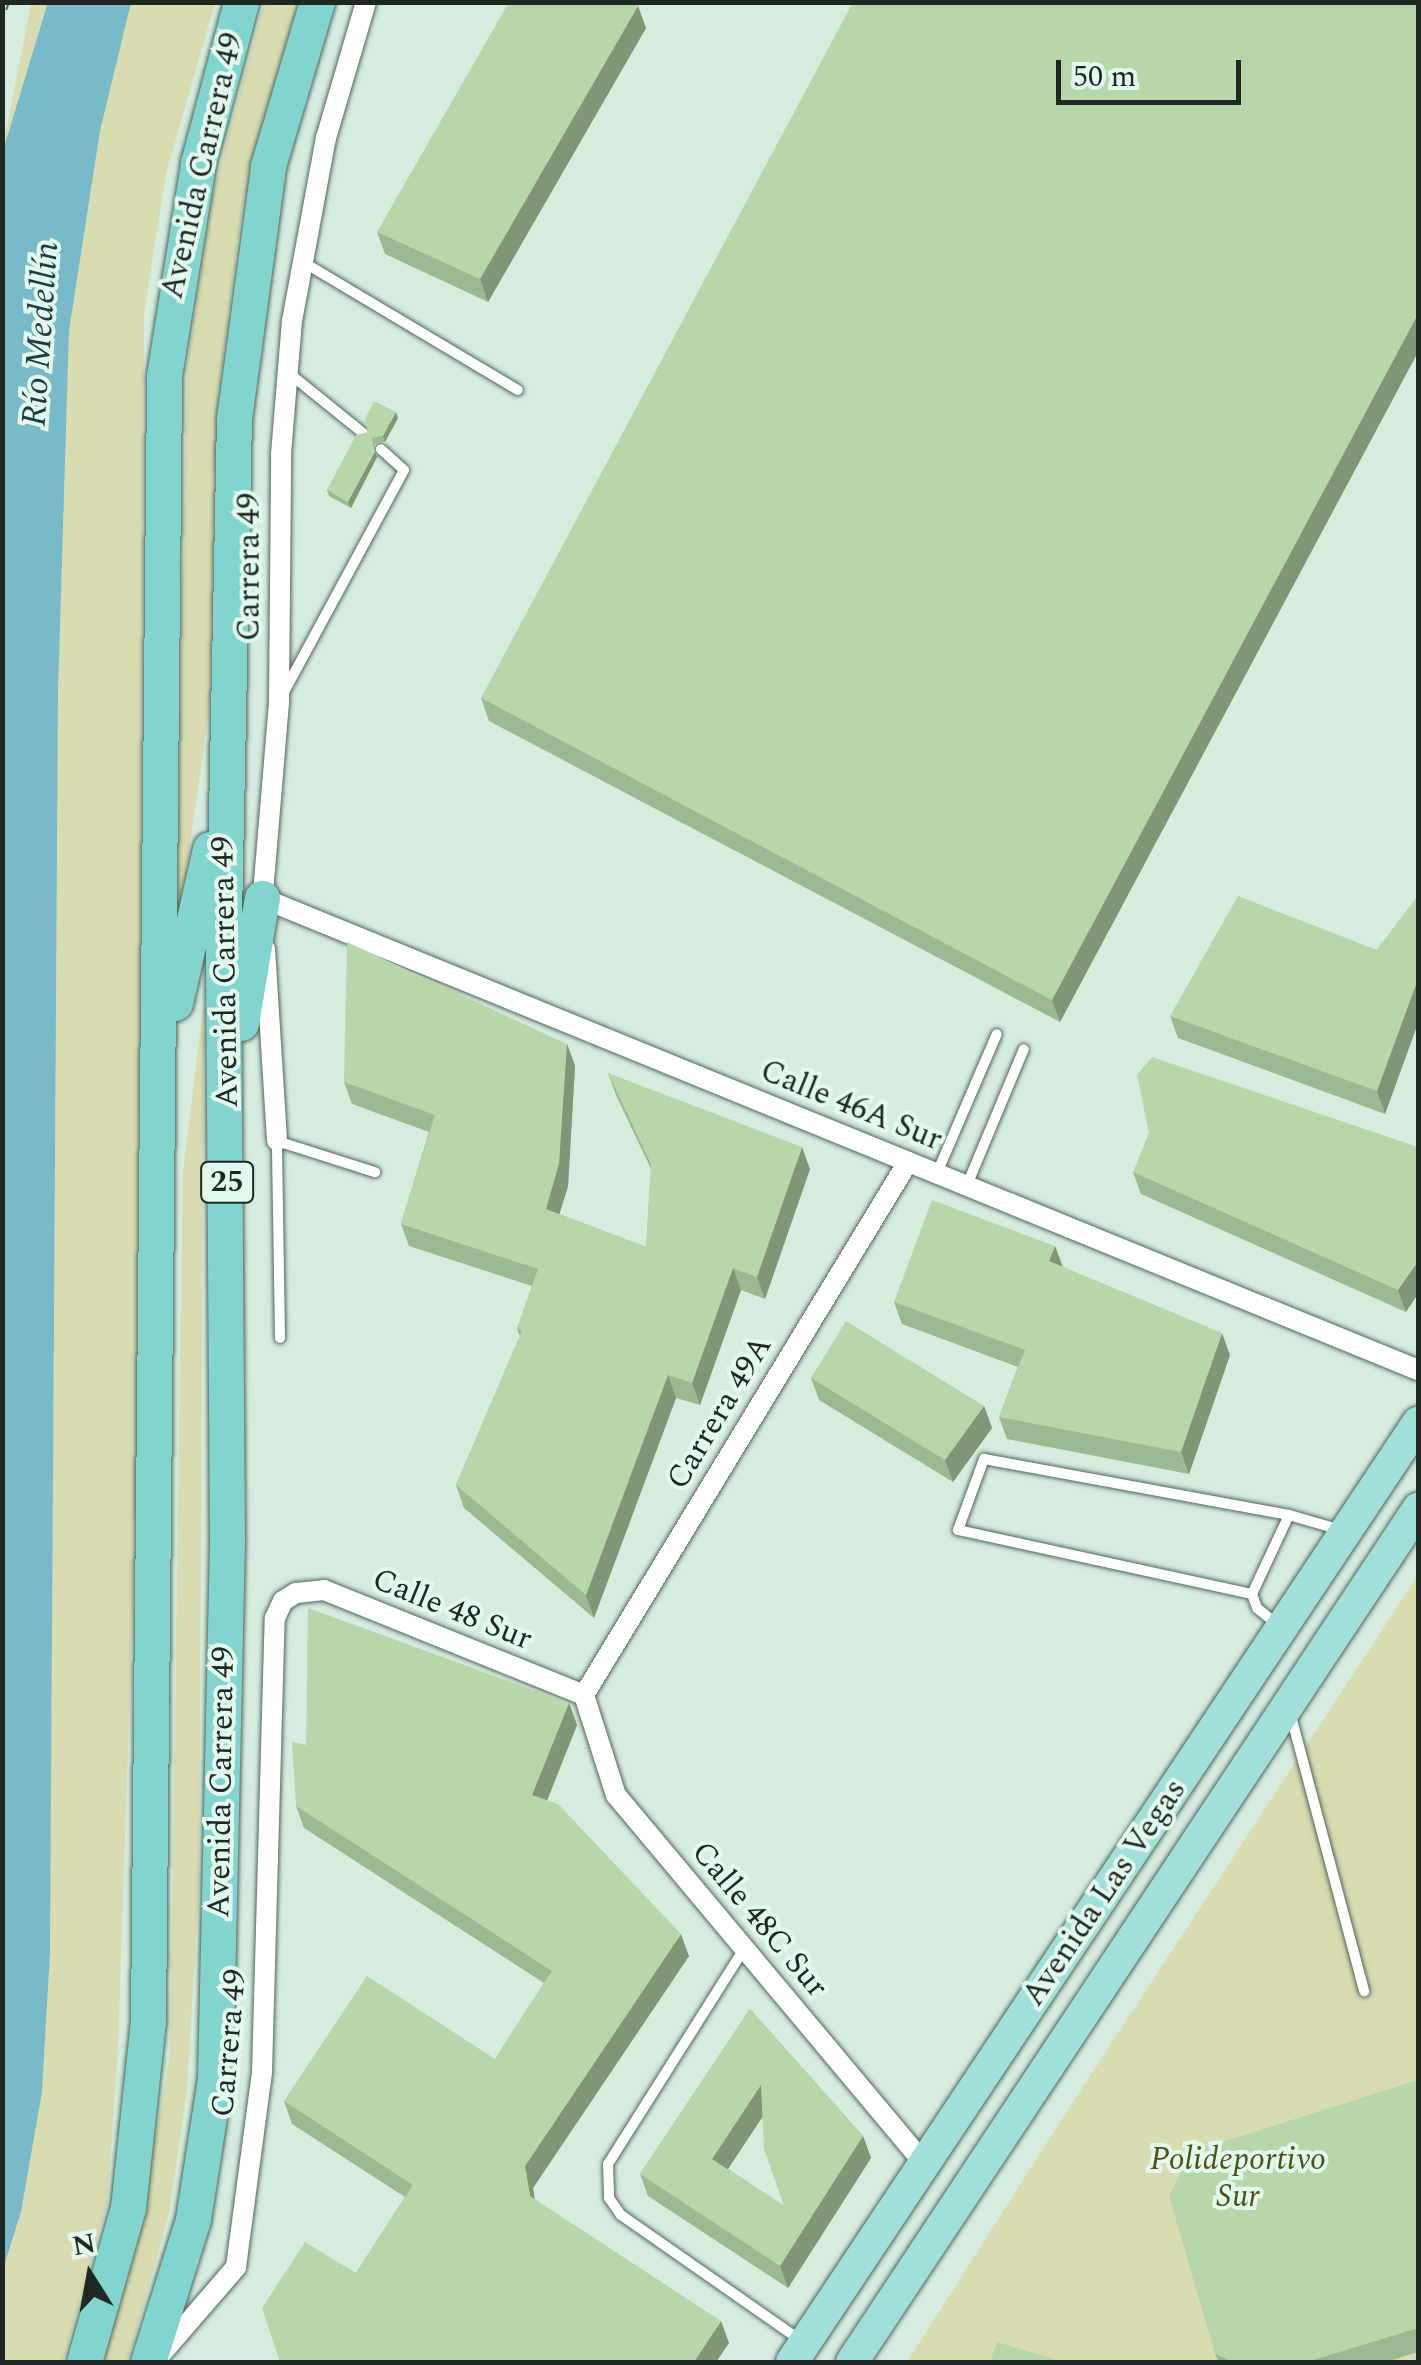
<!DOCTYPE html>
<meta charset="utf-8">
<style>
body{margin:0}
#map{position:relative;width:1421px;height:2365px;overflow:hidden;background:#d5ecdf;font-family:Spectral,serif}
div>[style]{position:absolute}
.green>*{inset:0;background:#d9dcb0}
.water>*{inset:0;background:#78bac9}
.roads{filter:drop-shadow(0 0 2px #52665b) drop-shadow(0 0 2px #52665b)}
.service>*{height:10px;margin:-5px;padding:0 5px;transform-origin:5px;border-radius:5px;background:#fff}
.minor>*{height:20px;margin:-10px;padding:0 10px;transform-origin:10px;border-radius:10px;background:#fff}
.primary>*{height:32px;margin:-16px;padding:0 16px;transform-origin:16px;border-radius:16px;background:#a1dfda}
.trunk>*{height:35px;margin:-17.5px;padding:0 17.5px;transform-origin:17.5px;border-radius:17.5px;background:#82d4ce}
.rail>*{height:11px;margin-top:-5.5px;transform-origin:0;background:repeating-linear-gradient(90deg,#e2f9ed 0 22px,#525e58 0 44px);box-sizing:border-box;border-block:2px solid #525e58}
.wall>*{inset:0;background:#9db992}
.shaded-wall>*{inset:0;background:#809677}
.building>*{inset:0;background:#b7d7aa}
span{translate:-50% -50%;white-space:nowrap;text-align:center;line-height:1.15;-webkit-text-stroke:8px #e2f9ed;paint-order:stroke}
.shield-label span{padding:2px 8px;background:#e2f9ed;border:2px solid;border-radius:8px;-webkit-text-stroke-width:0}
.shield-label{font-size:30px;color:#1f2723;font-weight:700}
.street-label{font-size:32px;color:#1f2723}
.park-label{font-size:32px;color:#4f5014;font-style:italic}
.water-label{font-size:35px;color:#1a3b42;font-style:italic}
.frame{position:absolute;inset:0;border:5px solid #1f2723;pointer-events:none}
.north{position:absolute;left:40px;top:2225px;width:100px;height:100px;-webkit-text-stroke:8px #e2f9ed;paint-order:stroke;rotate:349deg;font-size:28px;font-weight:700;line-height:40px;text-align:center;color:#1f2723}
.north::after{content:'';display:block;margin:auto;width:35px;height:45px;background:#1f2723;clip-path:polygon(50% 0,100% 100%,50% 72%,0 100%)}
.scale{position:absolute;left:1056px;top:60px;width:185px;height:45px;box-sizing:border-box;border:5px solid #1f2723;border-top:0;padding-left:12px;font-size:30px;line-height:35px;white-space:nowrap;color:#1f2723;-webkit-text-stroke:8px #e2f9ed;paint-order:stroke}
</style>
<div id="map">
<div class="green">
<i style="clip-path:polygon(31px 3px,48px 3px,3px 154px,3px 148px)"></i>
<i style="clip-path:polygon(131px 3px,215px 3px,166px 174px,144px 313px,137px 1471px,118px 2049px,107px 2204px,63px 2362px,3px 2362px,3px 2269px,21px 2212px,42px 2092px,50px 1953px,58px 693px,69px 331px,100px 131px)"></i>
<i style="clip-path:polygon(264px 3px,297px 3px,242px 209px,217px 407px,209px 711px,176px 942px,187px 365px,212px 196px)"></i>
<i style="clip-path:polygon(204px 1000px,199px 1889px,187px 2090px,169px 2213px,131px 2351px,126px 2362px,100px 2362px,133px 2261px,170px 2055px,183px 1172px)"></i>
<i style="clip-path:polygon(1418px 1575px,1418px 2362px,907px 2362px,1069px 2108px)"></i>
</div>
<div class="water">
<i style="clip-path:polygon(48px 2px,131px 3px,100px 131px,69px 331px,58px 693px,50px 1953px,42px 2092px,21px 2212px,3px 2269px,2px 154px)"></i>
</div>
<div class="roads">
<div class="service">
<i style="left:303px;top:262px;width:250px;rotate:30.8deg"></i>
<i style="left:290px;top:374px;width:94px;rotate:38.9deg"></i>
<i style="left:284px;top:692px;width:252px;rotate:-61.6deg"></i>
<i style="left:404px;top:470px;width:31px;rotate:-138deg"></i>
<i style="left:937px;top:1173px;width:151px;rotate:-66.7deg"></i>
<i style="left:967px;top:1185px;width:147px;rotate:-67.3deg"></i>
<i style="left:280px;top:1338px;width:197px;rotate:-90.9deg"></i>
<i style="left:277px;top:1141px;width:103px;rotate:17.6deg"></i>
<i style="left:1289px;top:1515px;width:54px;rotate:16.1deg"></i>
<i style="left:1252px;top:1594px;width:301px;rotate:-167.7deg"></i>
<i style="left:958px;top:1530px;width:76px;rotate:-69.9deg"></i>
<i style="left:984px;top:1459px;width:310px;rotate:10.4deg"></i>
<i style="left:1289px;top:1515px;width:87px;rotate:115.1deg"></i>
<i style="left:1252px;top:1594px;width:15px;rotate:70deg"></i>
<i style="left:1257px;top:1608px;width:26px;rotate:39deg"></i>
<i style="left:1291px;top:1716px;width:285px;rotate:75.1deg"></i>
<i style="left:744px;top:1949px;width:254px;rotate:122.3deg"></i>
<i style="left:608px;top:2164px;width:34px;rotate:88deg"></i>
<i style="left:609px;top:2198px;width:21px;rotate:55deg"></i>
<i style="left:621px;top:2215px;width:218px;rotate:34.9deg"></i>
</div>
<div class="minor">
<i style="left:262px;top:898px;width:1249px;rotate:22.21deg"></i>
<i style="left:262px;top:905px;width:204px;rotate:-85.2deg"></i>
<i style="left:279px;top:702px;width:248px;rotate:-89.5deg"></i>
<i style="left:281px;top:454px;width:133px;rotate:-85.3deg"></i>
<i style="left:292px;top:321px;width:186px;rotate:-79.5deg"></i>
<i style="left:326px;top:138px;width:142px;rotate:-73.6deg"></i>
<i style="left:265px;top:949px;width:192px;rotate:86.4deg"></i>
<i style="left:584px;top:1695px;width:624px;rotate:-58.71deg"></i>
<i style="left:584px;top:1695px;width:105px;rotate:72.3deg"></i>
<i style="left:616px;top:1795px;width:481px;rotate:50.1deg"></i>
<i style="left:155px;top:2361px;width:124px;rotate:-49.2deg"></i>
<i style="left:236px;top:2267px;width:197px;rotate:-82.4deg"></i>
<i style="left:262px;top:2072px;width:454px;rotate:-88.4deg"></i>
<i style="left:275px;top:1618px;width:19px;rotate:-65deg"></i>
<i style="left:283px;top:1601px;width:15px;rotate:-32deg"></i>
<i style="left:296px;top:1593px;width:28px;rotate:-6deg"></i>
<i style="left:324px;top:1590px;width:280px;rotate:22deg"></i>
</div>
<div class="primary">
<i style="left:792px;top:2362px;width:1129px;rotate:-56.31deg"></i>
<i style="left:852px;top:2362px;width:1024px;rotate:-56.43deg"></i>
</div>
<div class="trunk">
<i style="left:175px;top:1003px;width:158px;rotate:-77.2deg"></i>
<i style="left:241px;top:1023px;width:127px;rotate:-80.5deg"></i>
<i style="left:84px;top:2362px;width:160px;rotate:-74.1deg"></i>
<i style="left:128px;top:2208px;width:188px;rotate:-83.9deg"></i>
<i style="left:148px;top:2021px;width:1645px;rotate:-89.44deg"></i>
<i style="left:164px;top:376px;width:216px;rotate:-80.9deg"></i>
<i style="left:198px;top:163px;width:167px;rotate:-75deg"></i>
<i style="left:148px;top:2362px;width:150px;rotate:-72.5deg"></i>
<i style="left:193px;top:2219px;width:142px;rotate:-81.1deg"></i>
<i style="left:215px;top:2079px;width:539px;rotate:-88.72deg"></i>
<i style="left:227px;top:1540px;width:575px;rotate:-90.4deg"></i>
<i style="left:223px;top:965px;width:546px;rotate:-88.85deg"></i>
<i style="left:234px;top:419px;width:255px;rotate:-82.3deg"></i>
<i style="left:268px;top:166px;width:171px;rotate:-73.4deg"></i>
</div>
</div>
<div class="rail">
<i style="left:2px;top:8px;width:6px;rotate:-72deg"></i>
</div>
<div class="wall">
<i style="clip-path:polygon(1418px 2px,1418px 352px,1060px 1022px,489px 721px,481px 698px)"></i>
<i style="clip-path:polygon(638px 6px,646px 28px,488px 302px,385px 254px,377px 232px)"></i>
<i style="clip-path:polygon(398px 418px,385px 442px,374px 444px,377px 457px,351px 508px,329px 496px,327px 490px,368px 432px)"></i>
<i style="clip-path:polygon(1418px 896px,1418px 1023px,1385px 1114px,1178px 1038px,1170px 1016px,1377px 950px)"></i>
<i style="clip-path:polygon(567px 1044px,575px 1066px,568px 1186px,559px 1214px,646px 1247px,651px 1169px,616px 1095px,608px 1073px,810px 1169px,765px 1299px,741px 1290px,700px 1405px,676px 1398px,594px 1618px,464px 1508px,456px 1485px,520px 1337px,517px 1329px,532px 1286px,409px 1246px,401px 1224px,429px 1132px,352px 1104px,344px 1082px)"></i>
<i style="clip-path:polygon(1418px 1147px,1406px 1312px,1141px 1194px,1133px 1172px)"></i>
<i style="clip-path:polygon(1055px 1246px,1063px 1267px,1230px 1355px,1189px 1474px,1007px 1439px,999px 1417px,1018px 1367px,902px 1324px,894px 1302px)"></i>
<i style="clip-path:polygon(811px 1378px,984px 1406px,992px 1428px,953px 1482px,819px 1400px)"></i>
<i style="clip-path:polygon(569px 1703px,577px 1725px,547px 1801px,689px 1956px,533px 2188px,534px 2199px,729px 2343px,716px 2362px,280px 2362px,356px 2273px,405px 2197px,292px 2124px,284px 2101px,495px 2059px,544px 1983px,304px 1828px,296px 1806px,306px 1745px)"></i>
<i style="clip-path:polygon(evenodd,750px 2009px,863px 2136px,871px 2158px,788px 2288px,648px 2196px,640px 2174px,750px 2009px,762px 2117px,784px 2206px,728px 2169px,762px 2117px)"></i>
<i style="clip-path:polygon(1418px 2080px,1418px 2352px,1386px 2362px,1219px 2362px,1215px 2354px)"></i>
</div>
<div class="shaded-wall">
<i style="clip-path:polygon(638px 6px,646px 28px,488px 302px,480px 279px)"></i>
<i style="clip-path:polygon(1418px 314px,1418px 352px,1060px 1022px,1052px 1000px)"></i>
<i style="clip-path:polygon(396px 412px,398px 418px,385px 442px,383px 436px)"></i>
<i style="clip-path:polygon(372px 438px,377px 457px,351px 508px,348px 502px)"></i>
<i style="clip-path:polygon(1418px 979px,1418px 1023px,1385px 1114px,1377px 1091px)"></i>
<i style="clip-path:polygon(567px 1044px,575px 1066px,568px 1186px,554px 1232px,546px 1209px)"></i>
<i style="clip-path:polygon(802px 1147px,810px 1169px,765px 1299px,757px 1277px)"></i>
<i style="clip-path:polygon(1055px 1246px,1063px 1268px,1049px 1261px)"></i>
<i style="clip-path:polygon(1418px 1261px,1418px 1294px,1406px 1312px,1398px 1290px)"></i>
<i style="clip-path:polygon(733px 1268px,741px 1290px,700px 1405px,692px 1383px)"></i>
<i style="clip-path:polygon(1222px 1333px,1230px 1355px,1189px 1474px,1181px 1452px)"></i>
<i style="clip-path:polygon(668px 1375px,676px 1398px,594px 1618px,586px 1595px)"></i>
<i style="clip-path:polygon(984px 1406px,992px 1428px,953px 1482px,945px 1460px)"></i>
<i style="clip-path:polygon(569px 1703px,577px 1725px,540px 1818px,532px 1795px)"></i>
<i style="clip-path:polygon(681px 1934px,689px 1956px,533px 2188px,538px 2218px,530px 2196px,525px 2166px)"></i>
<i style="clip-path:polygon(761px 2085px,769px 2107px,720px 2181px,712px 2159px)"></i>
<i style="clip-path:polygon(863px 2136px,871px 2158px,788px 2288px,780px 2266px)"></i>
<i style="clip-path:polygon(721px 2321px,729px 2343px,716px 2362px,694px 2362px)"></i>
</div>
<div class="building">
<i style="clip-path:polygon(509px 2px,631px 2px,638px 6px,480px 279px,377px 232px)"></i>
<i style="clip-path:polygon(853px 2px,1418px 2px,1418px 314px,1052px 1000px,481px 698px)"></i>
<i style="clip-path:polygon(374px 401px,396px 412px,383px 436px,372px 438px,375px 452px,348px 502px,327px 490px,356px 435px,368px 432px,365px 419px)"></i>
<i style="clip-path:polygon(1238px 896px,1377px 950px,1418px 896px,1418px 979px,1377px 1091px,1170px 1016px)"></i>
<i style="clip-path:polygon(347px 942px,567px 1044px,559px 1164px,546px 1209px,646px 1247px,651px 1164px,608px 1073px,802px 1147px,757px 1277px,733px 1268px,692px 1383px,668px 1375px,586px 1595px,456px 1485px,522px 1330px,517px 1329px,538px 1269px,401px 1224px,435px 1115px,344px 1082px)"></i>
<i style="clip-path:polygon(1152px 1057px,1418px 1147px,1418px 1261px,1398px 1290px,1133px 1172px,1149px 1133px,1137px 1075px)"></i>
<i style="clip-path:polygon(932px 1200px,1055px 1246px,1049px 1261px,1222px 1333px,1181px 1452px,999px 1417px,1025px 1350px,894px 1302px)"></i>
<i style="clip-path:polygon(846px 1321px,984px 1406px,945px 1460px,811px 1378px)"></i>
<i style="clip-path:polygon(308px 1608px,569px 1703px,532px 1795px,558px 1804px,681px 1934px,525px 2166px,530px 2196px,721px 2321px,694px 2362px,280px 2362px,262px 2308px,305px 2242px,356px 2273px,413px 2185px,284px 2101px,367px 1976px,495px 2059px,552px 1971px,296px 1806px,292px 1742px,306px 1745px)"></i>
<i style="clip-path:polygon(evenodd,750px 2009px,863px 2136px,780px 2266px,640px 2174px,750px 2009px,761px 2085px,764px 2149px,784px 2206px,712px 2159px,761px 2085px)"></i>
<i style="clip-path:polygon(1418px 2080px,1418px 2328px,1307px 2362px,1233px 2362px,1215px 2354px,1169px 2196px,1191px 2152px)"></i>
<i style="clip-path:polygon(997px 2342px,1065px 2362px,990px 2362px)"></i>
</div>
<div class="shield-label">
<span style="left:227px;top:1182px">25</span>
</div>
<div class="street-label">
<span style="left:203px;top:166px;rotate:-77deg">Avenida Carrera 49</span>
<span style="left:250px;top:567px;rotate:-90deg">Carrera 49</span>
<span style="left:226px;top:972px;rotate:-91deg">Avenida Carrera 49</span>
<span style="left:851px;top:1106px;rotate:22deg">Calle 46A Sur</span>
<span style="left:720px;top:1413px;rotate:-59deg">Carrera 49A</span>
<span style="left:452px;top:1610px;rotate:22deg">Calle 48 Sur</span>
<span style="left:222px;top:1782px;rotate:-89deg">Avenida Carrera 49</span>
<span style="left:1105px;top:1893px;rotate:-56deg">Avenida Las Vegas</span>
<span style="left:759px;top:1920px;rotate:50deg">Calle 48C Sur</span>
<span style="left:230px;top:2043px;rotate:-85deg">Carrera 49</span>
</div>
<div class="park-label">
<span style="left:1238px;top:2179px">Polideportivo<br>Sur</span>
</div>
<div class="water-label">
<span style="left:41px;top:334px;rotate:-86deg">Río Medellín</span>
</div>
<div class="frame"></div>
<div class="north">N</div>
<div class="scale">50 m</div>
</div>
